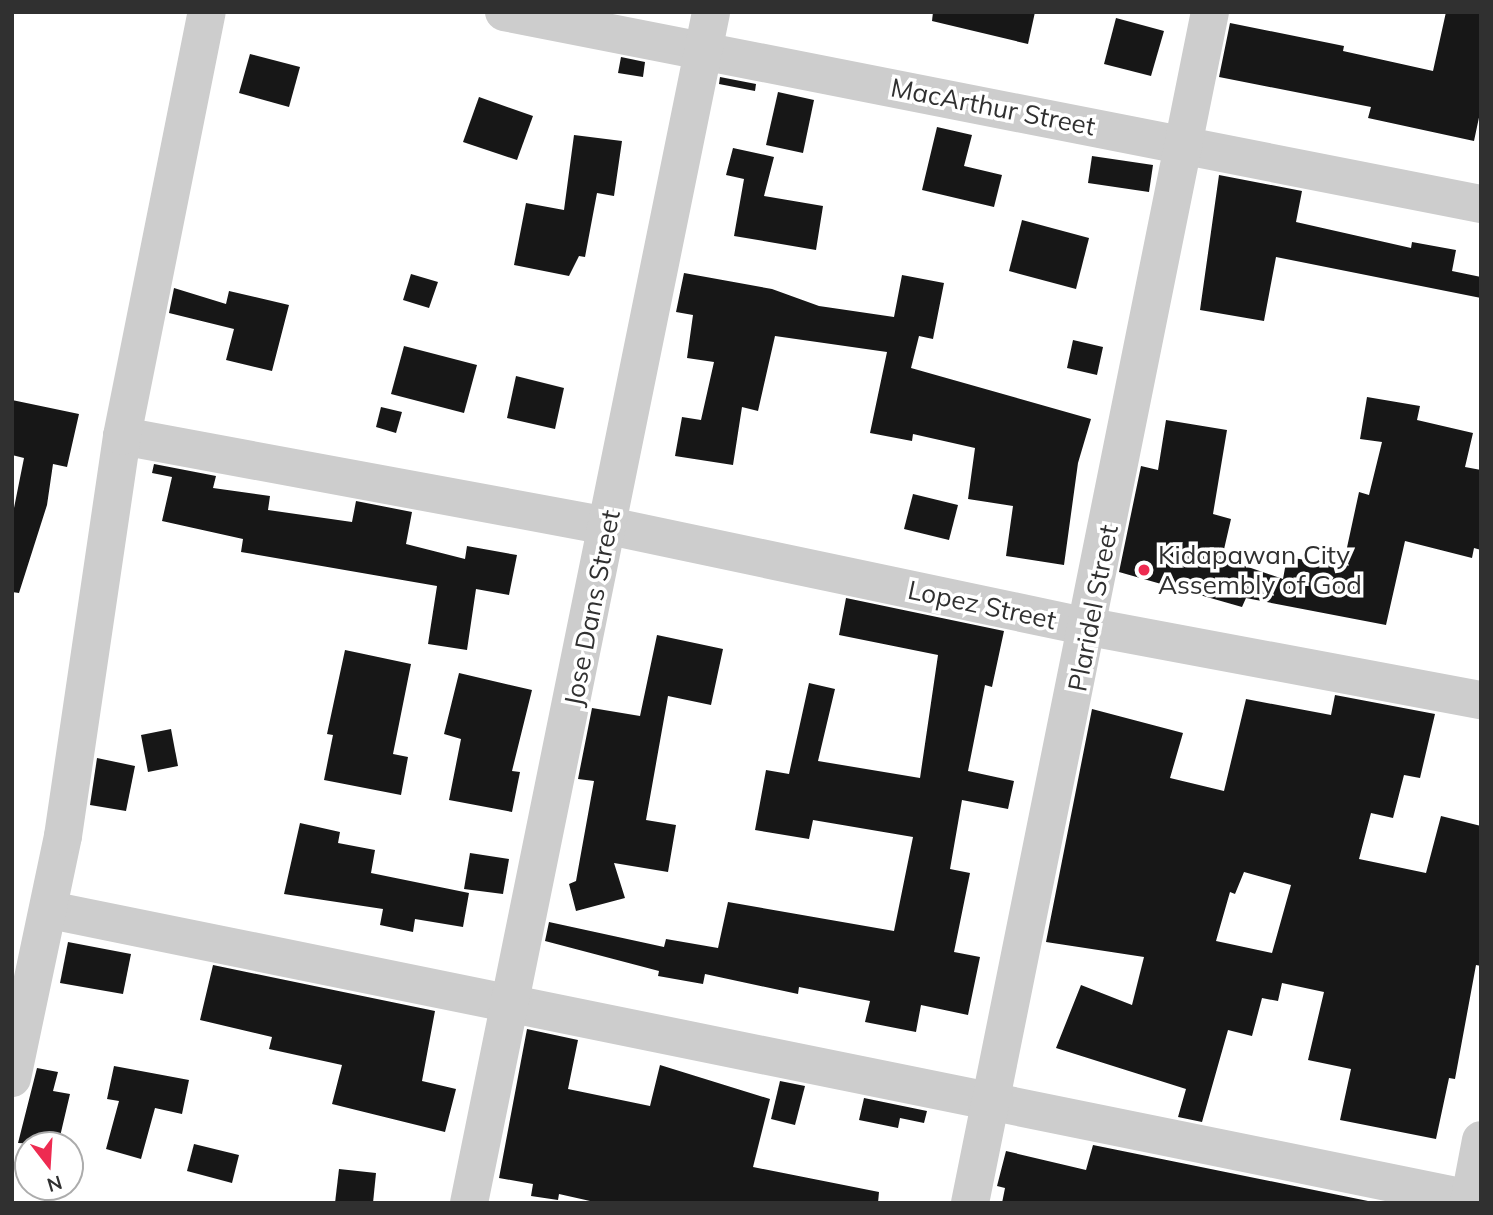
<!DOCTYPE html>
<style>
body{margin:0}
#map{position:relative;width:1493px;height:1215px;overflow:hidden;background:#fff;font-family:Mulish,sans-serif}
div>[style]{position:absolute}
.building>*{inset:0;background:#171717}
.minor>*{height:38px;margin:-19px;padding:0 19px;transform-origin:19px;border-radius:19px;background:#cdcdcd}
.dots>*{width:19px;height:19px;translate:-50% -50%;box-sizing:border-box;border:4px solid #fff;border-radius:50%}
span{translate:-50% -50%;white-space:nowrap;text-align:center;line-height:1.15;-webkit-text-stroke:7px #fff;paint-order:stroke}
.street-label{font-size:26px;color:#303030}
.poi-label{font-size:26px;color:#303030}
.left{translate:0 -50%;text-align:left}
.frame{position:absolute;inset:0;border:14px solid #303030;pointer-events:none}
.north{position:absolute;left:14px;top:1131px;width:70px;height:70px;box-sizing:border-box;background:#fff;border:2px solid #acacac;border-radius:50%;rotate:163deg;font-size:19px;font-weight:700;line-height:28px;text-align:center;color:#303030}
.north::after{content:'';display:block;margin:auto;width:24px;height:32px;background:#ee2b51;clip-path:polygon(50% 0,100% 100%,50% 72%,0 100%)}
</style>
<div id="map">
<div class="building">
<i style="clip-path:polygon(933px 12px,1035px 12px,1028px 44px,932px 21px)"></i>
<i style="clip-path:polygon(1446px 12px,1481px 12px,1481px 108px,1474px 141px,1368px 118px,1371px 107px,1219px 77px,1230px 23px,1344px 46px,1343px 51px,1433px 71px)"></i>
<i style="clip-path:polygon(1116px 18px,1164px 31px,1151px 76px,1104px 64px)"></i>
<i style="clip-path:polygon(250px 54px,300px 67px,289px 107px,239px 93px)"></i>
<i style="clip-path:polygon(621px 57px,645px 62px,643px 77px,618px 73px)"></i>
<i style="clip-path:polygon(720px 77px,756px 84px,755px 91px,719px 84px)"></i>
<i style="clip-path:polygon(778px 92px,814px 100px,803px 153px,766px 145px)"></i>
<i style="clip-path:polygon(479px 97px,533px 116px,517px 160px,463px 142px)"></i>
<i style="clip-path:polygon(937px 127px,972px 135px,964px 166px,1002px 175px,994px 207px,922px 190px)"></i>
<i style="clip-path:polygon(574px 135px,622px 141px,614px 196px,597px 193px,585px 257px,579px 256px,569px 276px,514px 265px,526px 203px,564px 210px)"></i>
<i style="clip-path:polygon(733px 148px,774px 157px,764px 196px,823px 206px,816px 250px,734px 236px,744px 179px,726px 175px)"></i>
<i style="clip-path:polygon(1092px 156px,1153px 165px,1149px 192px,1088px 183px)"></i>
<i style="clip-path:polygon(1219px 175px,1302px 191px,1296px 222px,1411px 248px,1412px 242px,1456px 250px,1452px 271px,1481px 277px,1481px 298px,1276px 257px,1264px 321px,1200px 310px)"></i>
<i style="clip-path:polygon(1022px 220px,1089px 238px,1076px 289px,1009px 271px)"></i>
<i style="clip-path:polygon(684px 273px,772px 289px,819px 306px,894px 317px,902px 275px,944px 283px,933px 339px,919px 336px,911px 368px,1091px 419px,1078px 463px,1064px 565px,1006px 556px,1013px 506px,968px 499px,975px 448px,913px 434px,912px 441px,870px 433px,887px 352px,775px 336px,758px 411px,742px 407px,733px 465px,675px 456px,682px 417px,701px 420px,714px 362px,687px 358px,693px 315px,676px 312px)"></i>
<i style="clip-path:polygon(411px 274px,438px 282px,429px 308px,403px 300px)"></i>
<i style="clip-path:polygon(174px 288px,226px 304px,229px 291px,289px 305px,272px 371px,226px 360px,234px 329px,169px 313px)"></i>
<i style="clip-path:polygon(1073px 340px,1103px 347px,1097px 375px,1067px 368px)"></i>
<i style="clip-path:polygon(404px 346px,477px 365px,464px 413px,391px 394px)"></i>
<i style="clip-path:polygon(516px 376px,564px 388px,555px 429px,507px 418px)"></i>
<i style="clip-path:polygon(1367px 397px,1420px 406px,1417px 420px,1473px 433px,1465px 467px,1481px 470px,1481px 550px,1474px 548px,1472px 558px,1405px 541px,1386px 625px,1246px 598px,1242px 607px,1119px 572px,1141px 466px,1158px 470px,1166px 420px,1227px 430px,1213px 514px,1231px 519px,1222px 558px,1283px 579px,1287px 557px,1343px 566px,1359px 492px,1369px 495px,1382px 442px,1360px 439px)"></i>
<i style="clip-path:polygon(12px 400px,79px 414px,67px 467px,53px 464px,47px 505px,19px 593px,12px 592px,12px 518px,24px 458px,12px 455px)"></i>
<i style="clip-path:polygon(381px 407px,402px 412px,396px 433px,376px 427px)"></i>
<i style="clip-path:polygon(154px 464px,216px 476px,213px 488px,270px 496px,268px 510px,352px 522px,356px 501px,412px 512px,406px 544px,465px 559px,467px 546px,517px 555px,509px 595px,476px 589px,467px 650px,428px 644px,437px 586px,241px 552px,243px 539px,162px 521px,172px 477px,152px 473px)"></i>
<i style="clip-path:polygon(913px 494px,958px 505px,949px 540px,904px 529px)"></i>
<i style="clip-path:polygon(846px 598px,1004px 631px,992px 687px,985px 685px,968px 771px,1014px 781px,1008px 809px,962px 800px,950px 869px,970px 873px,954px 952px,980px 957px,968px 1015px,921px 1005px,916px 1032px,865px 1022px,870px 1001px,799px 987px,798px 994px,705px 974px,703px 984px,658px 976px,659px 971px,545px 941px,549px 922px,664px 947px,666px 939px,718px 948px,728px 902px,894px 931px,913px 837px,813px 820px,809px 839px,755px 830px,766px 770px,789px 774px,809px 683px,835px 689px,818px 761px,920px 778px,938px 655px,839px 635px)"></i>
<i style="clip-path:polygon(657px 635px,723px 649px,711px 705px,668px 696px,646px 820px,676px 825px,668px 872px,614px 863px,625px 898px,576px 911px,569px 884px,576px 881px,594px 781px,578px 779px,592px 708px,640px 716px)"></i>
<i style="clip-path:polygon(345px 650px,411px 664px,393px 754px,408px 757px,401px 795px,324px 780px,333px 735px,327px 734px)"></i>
<i style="clip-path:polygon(459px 673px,532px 690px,512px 771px,520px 772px,512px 812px,449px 800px,461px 739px,444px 734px)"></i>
<i style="clip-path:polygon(evenodd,1335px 695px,1435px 714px,1420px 778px,1404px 775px,1393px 818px,1371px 813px,1359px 859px,1426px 873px,1441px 816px,1481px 826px,1481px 966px,1476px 965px,1455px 1079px,1449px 1078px,1436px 1139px,1340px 1120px,1351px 1069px,1308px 1060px,1324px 992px,1282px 983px,1278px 1001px,1262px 998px,1252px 1036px,1228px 1030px,1202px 1122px,1178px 1117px,1186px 1089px,1056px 1048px,1081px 985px,1132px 1005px,1144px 957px,1046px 942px,1092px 709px,1183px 733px,1170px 778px,1224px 791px,1246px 699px,1331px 715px,1335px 695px,1244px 872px,1291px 885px,1272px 953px,1216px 941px,1230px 892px,1235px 894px,1244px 872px)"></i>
<i style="clip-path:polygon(171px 729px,178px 766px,148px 772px,141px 735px)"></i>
<i style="clip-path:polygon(97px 758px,135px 766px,126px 811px,90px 805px)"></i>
<i style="clip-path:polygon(300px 823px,340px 832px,338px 843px,375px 850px,371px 873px,469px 893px,463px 927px,415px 919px,413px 932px,380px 925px,383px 909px,284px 894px)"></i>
<i style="clip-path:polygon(470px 853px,509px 859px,503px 894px,464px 889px)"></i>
<i style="clip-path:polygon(68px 942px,131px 954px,123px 994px,60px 983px)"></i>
<i style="clip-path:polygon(213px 965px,435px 1011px,422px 1081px,456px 1089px,445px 1132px,332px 1104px,342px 1065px,269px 1049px,272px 1037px,200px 1020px)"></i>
<i style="clip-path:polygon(527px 1029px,578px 1040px,568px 1089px,650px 1106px,660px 1065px,770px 1099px,753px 1167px,879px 1192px,878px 1203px,599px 1203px,559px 1194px,558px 1200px,531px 1196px,533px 1184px,499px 1178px)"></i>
<i style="clip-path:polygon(114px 1066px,189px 1080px,182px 1114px,155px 1108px,141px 1159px,106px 1149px,119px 1101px,107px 1099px)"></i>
<i style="clip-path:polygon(37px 1068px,58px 1072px,53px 1091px,70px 1094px,58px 1145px,18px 1143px)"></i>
<i style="clip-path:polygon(780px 1081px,805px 1086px,795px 1125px,771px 1119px)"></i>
<i style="clip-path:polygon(864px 1098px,927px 1111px,924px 1123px,900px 1118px,898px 1128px,859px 1120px)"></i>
<i style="clip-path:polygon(194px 1144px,239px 1155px,232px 1183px,187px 1171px)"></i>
<i style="clip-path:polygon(1093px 1145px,1368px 1201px,1002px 1203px,1005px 1188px,997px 1186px,1006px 1151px,1086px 1170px)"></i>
<i style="clip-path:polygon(339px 1169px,376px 1173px,373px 1203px,335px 1203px)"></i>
</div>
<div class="minor">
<i style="left:504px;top:12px;width:996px;rotate:11.12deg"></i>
<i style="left:122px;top:436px;width:495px;rotate:10.5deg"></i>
<i style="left:609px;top:526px;width:491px;rotate:11.9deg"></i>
<i style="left:1090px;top:627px;width:398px;rotate:10.6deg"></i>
<i style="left:50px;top:910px;width:1449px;rotate:11.5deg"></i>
<i style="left:12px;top:1078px;width:247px;rotate:-78.1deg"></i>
<i style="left:63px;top:836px;width:404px;rotate:-81.6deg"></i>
<i style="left:122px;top:436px;width:432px;rotate:-78.7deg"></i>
<i style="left:469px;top:1203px;width:1215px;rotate:-78.51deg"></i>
<i style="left:970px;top:1203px;width:1215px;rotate:-78.61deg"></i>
<i style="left:1469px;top:1203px;width:64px;rotate:-79.2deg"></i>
</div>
<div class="dots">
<i style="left:1144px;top:570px;background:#ee2b51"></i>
</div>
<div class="street-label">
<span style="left:993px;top:107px;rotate:11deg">MacArthur Street</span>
<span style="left:982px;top:605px;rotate:12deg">Lopez Street</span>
<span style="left:592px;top:608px;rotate:-79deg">Jose Dans Street</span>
<span style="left:1093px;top:608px;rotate:-79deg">Plaridel Street</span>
</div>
<div class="poi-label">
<span class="left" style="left:1158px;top:570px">Kidapawan City<br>Assembly of God</span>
</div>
<div class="frame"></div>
<div class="north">N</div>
</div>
